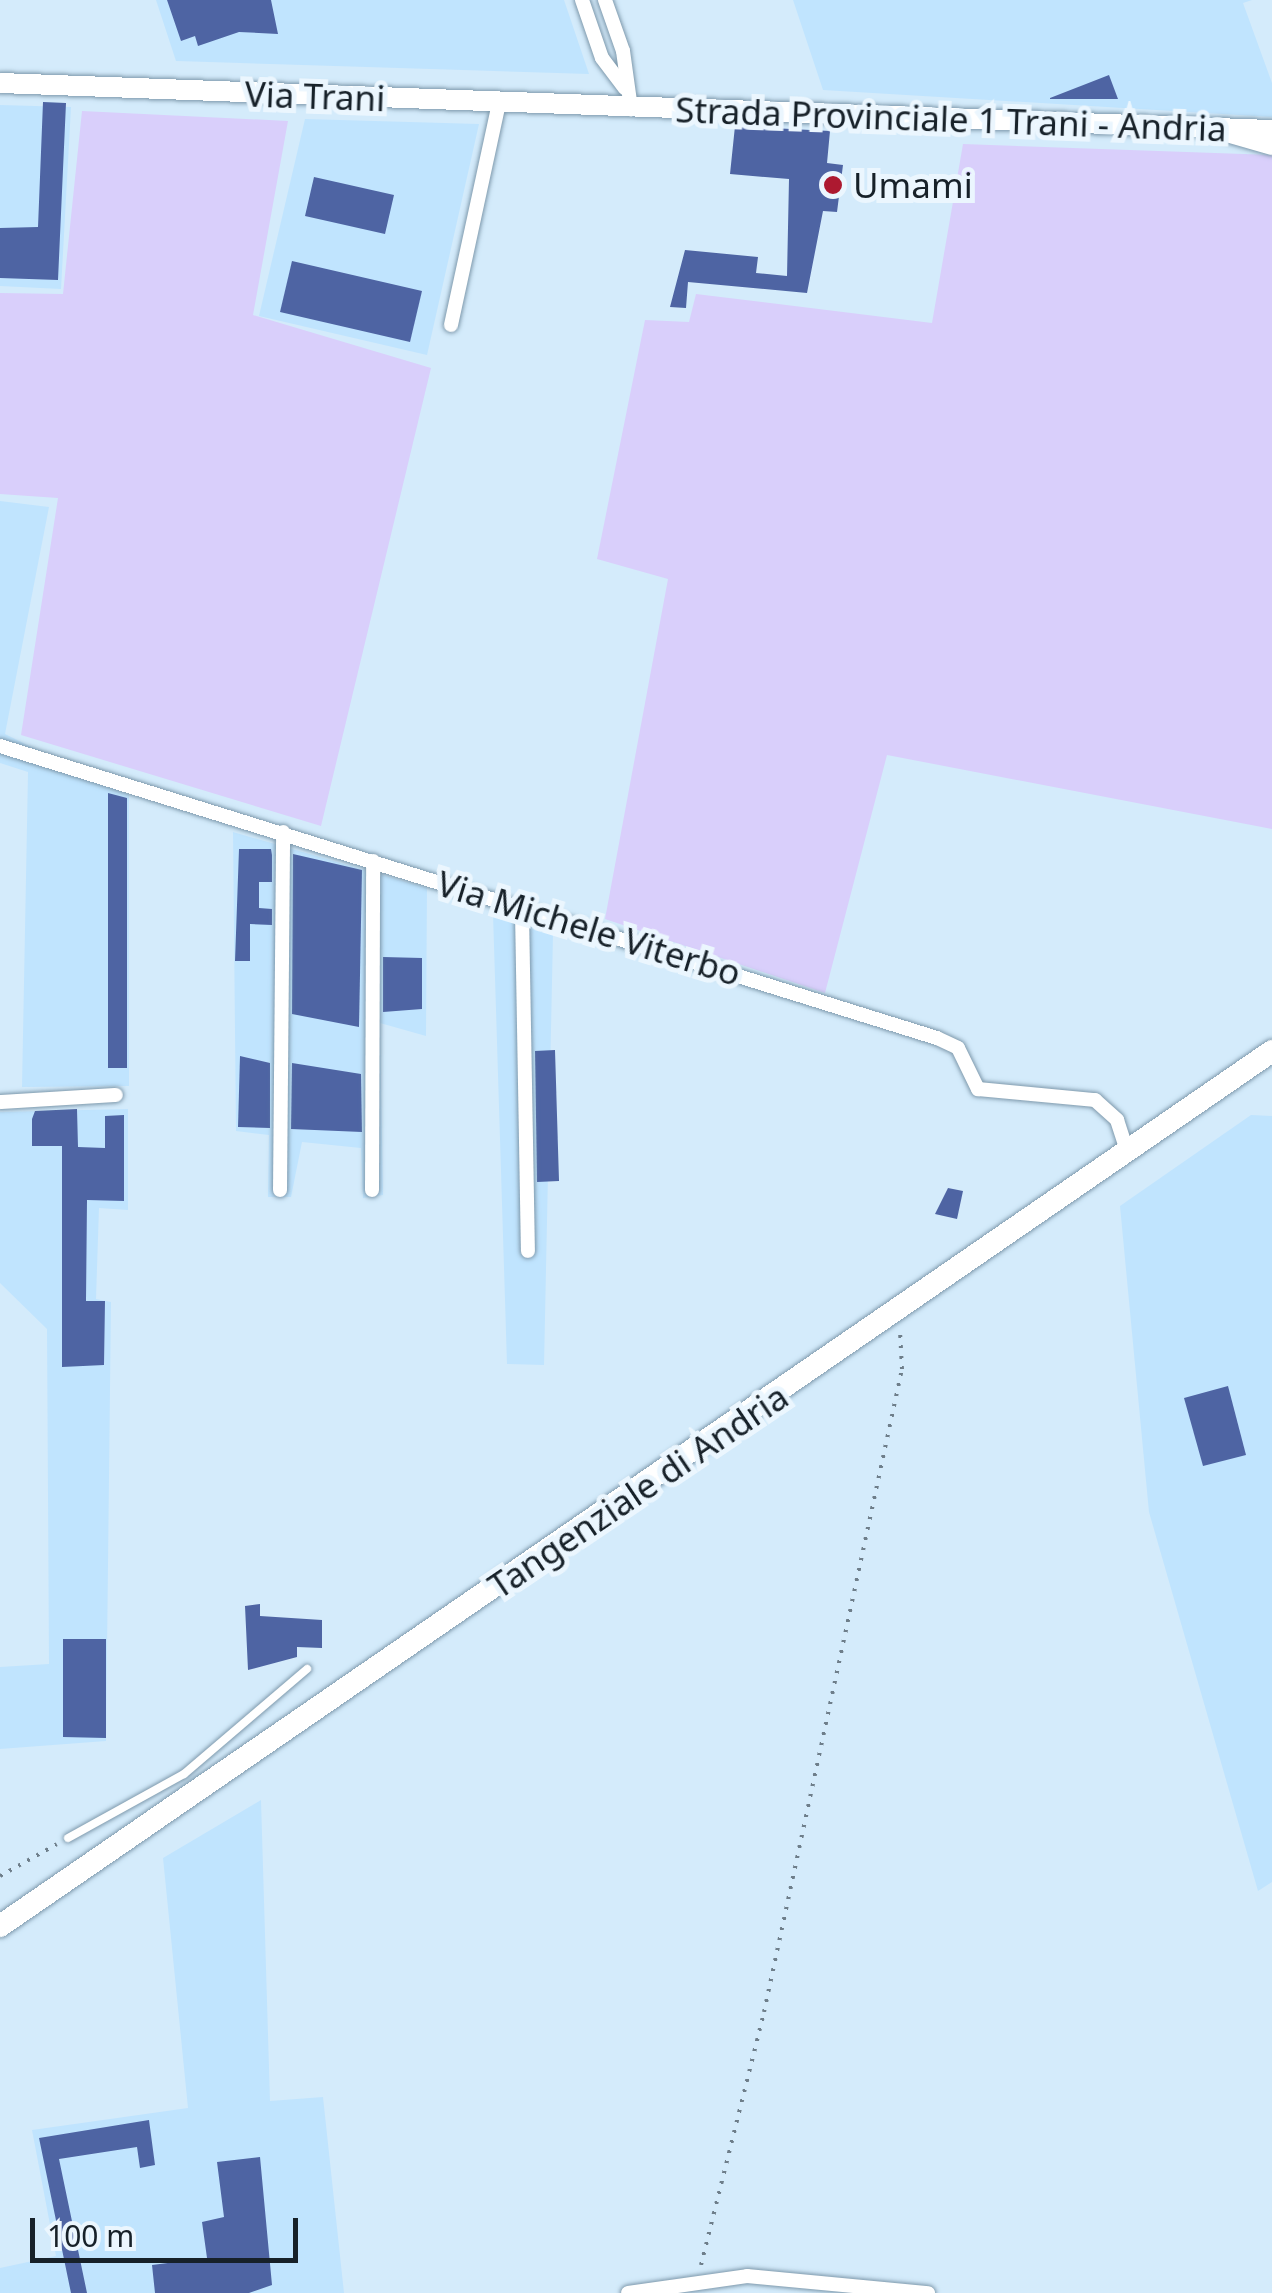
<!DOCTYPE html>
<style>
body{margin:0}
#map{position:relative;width:1272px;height:2293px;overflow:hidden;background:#d4ebfb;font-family:"Noto Sans",sans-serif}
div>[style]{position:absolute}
.built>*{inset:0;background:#c0e4fe}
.green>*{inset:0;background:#d9cffb}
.building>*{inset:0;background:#4e64a3}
.path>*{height:4px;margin-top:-2px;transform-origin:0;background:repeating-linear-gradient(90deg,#6e7e8a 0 2.5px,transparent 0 10.5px)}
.roads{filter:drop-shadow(0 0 2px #7e99ac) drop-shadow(0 0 2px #7e99ac)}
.lane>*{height:8px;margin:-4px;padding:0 4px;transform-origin:4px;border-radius:4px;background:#fff}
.street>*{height:14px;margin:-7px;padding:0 7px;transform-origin:7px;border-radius:7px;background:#fff}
.secondary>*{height:20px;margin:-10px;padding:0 10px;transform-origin:10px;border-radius:10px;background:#fff}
.primary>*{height:22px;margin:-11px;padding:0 11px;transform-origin:11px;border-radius:11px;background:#fff}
.dots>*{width:28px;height:28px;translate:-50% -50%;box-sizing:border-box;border:5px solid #ebf6fe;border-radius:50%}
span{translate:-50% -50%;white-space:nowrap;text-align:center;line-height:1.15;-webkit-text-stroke:10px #ebf6fe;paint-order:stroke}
.street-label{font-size:35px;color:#172129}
.poi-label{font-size:35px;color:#172129}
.left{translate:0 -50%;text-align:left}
.scale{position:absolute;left:30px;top:2218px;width:268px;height:45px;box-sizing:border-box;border:5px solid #172129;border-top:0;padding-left:12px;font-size:30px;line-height:35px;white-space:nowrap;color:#172129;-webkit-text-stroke:8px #ebf6fe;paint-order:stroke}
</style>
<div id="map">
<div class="built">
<i style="clip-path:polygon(156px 0,564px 0,589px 74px,176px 61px)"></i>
<i style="clip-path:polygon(793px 0,1252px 0,1243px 3px,1272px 83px,1272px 117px,823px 90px)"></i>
<i style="clip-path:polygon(0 105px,71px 107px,61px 289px,0 286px)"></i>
<i style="clip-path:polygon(305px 119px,479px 124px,427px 355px,259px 316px)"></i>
<i style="clip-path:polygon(0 501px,49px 507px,5px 734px,129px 795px,129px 1086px,22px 1087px,28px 772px,0 763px)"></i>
<i style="clip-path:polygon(233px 832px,427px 888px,426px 1036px,380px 1023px,383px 1195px,363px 1198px,361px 1148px,302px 1142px,291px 1197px,268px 1197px,269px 1135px,236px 1131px)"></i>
<i style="clip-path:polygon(493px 913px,553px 933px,544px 1365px,507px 1364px)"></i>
<i style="clip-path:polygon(128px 1109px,128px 1210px,99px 1208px,96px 1299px,111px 1302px,106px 1741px,0 1749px,0 1667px,49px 1664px,47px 1329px,0 1283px,0 1112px)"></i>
<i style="clip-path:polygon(1251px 1115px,1272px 1116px,1272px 1882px,1258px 1891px,1149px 1512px,1120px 1206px)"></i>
<i style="clip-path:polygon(261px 1800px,270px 2101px,323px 2097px,344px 2293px,0 2293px,0 2268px,56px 2256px,32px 2130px,188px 2108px,163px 1858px)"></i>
</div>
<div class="green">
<i style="clip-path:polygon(82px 111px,288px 121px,253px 315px,431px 368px,321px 826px,21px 735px,58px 498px,0 494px,0 293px,63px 294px)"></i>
<i style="clip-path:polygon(963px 144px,1272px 155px,1272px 829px,887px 755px,825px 993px,605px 919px,668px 579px,597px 559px,645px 320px,689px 322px,696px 294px,932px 323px)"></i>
</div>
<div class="building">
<i style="clip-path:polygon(167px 0,271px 0,278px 34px,239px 32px,198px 46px,195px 36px,181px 41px)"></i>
<i style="clip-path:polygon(1109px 75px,1118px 99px,1050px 99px,1050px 98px)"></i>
<i style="clip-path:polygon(43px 102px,66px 103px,58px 280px,0 278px,0 228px,38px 227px)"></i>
<i style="clip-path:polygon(735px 126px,830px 131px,827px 163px,843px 165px,837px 212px,823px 211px,807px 293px,688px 282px,686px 308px,670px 307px,685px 250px,758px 257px,756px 273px,787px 276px,789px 179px,730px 174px)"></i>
<i style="clip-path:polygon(314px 177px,394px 195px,385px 234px,305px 216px)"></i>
<i style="clip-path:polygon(292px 261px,422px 291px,410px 342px,280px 312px)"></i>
<i style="clip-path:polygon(108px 793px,127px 798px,127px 1068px,108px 1068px)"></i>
<i style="clip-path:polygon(239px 849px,271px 849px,272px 855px,272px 882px,259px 882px,259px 908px,272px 909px,272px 925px,250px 924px,250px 961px,235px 961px)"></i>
<i style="clip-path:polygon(293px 854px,362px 870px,359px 1027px,292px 1014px)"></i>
<i style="clip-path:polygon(383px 957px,422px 958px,422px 1009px,383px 1012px)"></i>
<i style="clip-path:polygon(555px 1050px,559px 1181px,537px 1182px,535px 1051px)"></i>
<i style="clip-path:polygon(240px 1056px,270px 1063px,270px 1128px,238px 1127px)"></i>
<i style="clip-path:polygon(292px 1063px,361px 1074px,362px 1132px,291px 1129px)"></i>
<i style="clip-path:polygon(77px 1109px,78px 1147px,105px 1148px,105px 1116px,124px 1115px,124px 1201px,87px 1200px,86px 1301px,105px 1301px,104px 1365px,62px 1367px,62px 1146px,32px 1146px,32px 1119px,35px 1111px)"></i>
<i style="clip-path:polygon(948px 1188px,963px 1191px,957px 1219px,935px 1214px)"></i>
<i style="clip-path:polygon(1228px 1386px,1246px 1455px,1203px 1466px,1184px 1398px)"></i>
<i style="clip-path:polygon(260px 1604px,260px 1616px,322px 1620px,322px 1648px,297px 1647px,297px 1657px,248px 1670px,245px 1606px)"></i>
<i style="clip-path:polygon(63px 1639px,106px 1639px,106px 1738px,63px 1737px)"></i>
<i style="clip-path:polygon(149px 2120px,155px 2165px,140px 2168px,137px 2147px,59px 2159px,87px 2293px,71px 2293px,39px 2138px)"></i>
<i style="clip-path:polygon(260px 2157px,272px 2285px,249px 2293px,155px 2293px,152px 2265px,207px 2258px,202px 2222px,224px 2217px,217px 2162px)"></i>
</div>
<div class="path">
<i style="left:0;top:1876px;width:65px;rotate:-29.3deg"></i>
<i style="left:701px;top:2265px;width:261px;rotate:-76deg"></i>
<i style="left:764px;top:2012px;width:658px;rotate:-77.89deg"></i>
<i style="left:902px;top:1369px;width:37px;rotate:-93deg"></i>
</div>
<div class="roads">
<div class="lane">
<i style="left:68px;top:1838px;width:132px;rotate:-28.9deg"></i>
<i style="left:184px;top:1774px;width:162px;rotate:-40.5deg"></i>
</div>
<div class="street">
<i style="left:582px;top:0;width:61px;rotate:71deg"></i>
<i style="left:602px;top:58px;width:38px;rotate:53deg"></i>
<i style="left:605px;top:0;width:54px;rotate:70.6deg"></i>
<i style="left:623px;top:51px;width:59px;rotate:82.1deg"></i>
<i style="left:451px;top:325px;width:227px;rotate:-77.8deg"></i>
<i style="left:0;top:746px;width:981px;rotate:17.31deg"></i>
<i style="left:937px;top:1038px;width:23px;rotate:25deg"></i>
<i style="left:958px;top:1048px;width:46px;rotate:64deg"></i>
<i style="left:978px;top:1089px;width:118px;rotate:5.4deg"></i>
<i style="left:1095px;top:1100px;width:30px;rotate:42deg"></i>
<i style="left:1117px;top:1120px;width:35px;rotate:72deg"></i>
<i style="left:522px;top:912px;width:339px;rotate:89deg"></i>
<i style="left:0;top:1102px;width:116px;rotate:-3.5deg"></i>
<i style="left:280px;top:1190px;width:358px;rotate:-89.5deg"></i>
<i style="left:372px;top:1190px;width:329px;rotate:-89.8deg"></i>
<i style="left:628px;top:2293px;width:120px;rotate:-8.1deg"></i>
<i style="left:747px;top:2276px;width:182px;rotate:5.4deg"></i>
</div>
<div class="secondary">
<i style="left:0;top:83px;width:1273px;rotate:2.12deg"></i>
</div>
<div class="primary">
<i style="left:1220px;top:129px;width:54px;rotate:16.1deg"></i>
<i style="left:0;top:1926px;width:1544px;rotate:-34.52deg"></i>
</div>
</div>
<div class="dots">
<i style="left:833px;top:185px;background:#ad1930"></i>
</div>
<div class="street-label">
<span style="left:315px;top:96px;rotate:2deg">Via Trani</span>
<span style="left:951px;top:119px;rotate:2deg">Strada Provinciale 1 Trani - Andria</span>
<span style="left:589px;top:928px;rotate:17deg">Via Michele Viterbo</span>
<span style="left:638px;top:1491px;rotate:-34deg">Tangenziale di Andria</span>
</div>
<div class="poi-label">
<span class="left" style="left:853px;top:185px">Umami</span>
</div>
<div class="scale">100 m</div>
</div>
